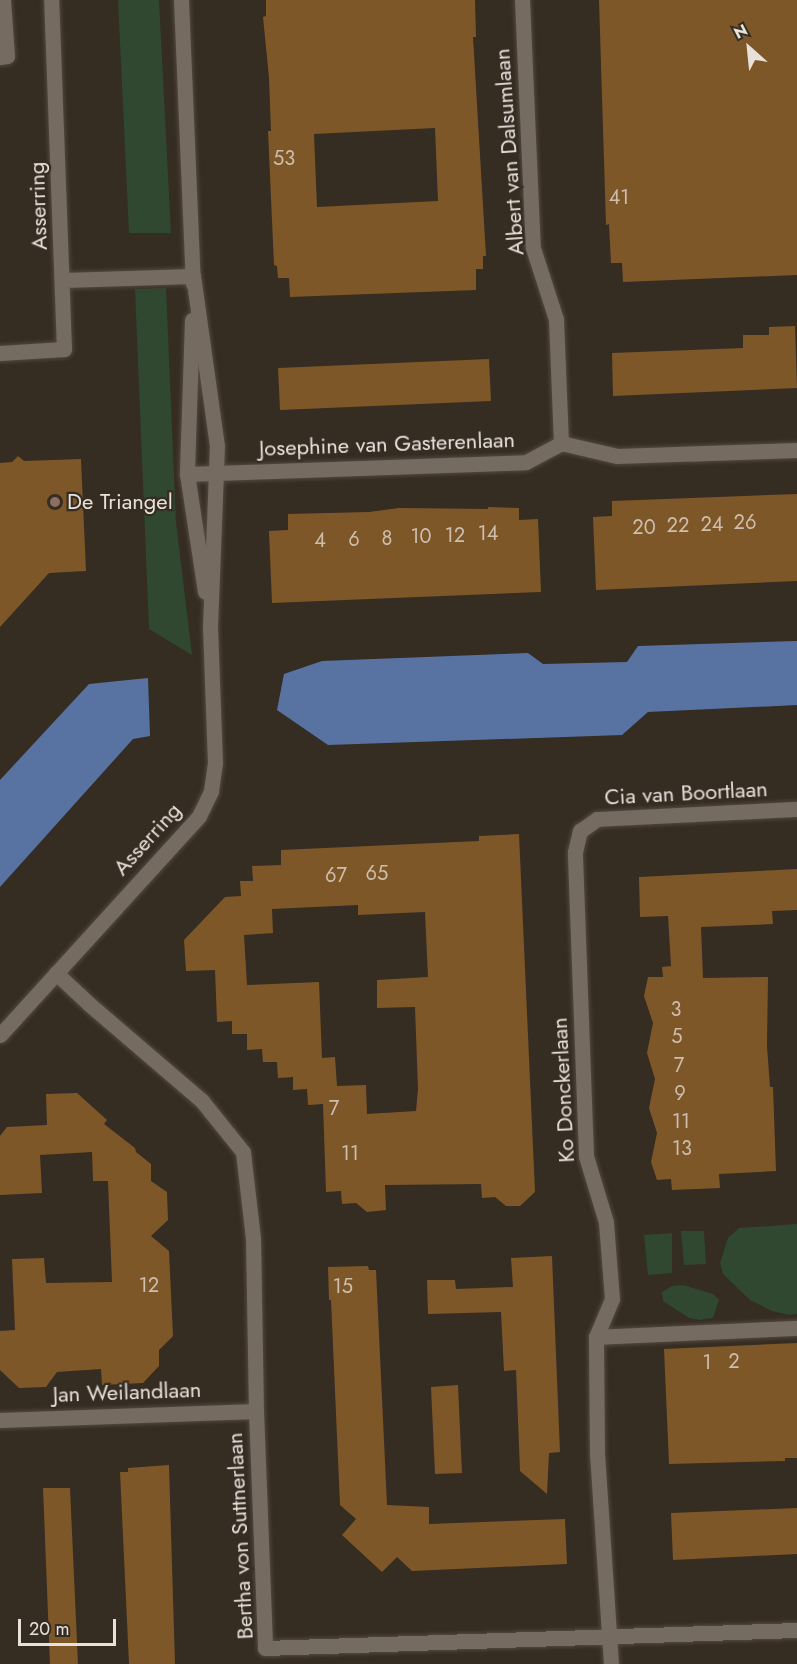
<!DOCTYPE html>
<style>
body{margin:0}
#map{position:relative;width:797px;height:1664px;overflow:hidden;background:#352c22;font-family:Jost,sans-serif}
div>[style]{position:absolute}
.green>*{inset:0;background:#304730}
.water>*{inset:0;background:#5873a2}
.building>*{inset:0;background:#7e5729}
.roads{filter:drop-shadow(0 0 2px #524941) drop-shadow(0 0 2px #524941)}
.street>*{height:15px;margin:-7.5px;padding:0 7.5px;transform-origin:7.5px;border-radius:7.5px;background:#766b60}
.secondary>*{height:15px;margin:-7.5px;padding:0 7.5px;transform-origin:7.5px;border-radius:7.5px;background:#766b60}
.dots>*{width:16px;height:16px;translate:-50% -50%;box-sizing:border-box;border:3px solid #352c22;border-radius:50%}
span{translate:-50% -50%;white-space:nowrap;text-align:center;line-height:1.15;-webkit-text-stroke:4.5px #352c22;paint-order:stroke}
.number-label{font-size:20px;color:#cebeae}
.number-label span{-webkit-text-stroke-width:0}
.street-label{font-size:22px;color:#e8e1db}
.poi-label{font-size:22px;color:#e8e1db}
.left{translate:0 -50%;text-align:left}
.north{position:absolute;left:719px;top:18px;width:60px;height:60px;-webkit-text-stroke:4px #352c22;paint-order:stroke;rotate:333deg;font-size:16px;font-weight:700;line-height:24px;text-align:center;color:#e8e1db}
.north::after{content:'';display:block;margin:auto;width:21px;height:27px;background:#e8e1db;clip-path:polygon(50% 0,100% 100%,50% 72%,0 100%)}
.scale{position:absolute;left:18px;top:1619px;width:98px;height:27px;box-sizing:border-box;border:3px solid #e8e1db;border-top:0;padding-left:8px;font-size:18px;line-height:21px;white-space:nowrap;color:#e8e1db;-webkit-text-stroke:4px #352c22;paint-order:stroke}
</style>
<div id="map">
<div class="green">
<i style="clip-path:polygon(118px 0,159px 0,171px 233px,129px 233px)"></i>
<i style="clip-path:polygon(166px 288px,176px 522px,192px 655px,149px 629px,135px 289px)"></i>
<i style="clip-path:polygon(797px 1224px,797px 1314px,789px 1315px,772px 1311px,750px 1300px,723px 1274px,720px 1263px,728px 1238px,739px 1228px)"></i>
<i style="clip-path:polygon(681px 1231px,704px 1231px,706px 1264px,684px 1265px)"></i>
<i style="clip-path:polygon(672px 1233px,672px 1273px,648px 1275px,644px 1235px)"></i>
<i style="clip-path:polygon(683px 1285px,713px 1294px,719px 1300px,713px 1318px,700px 1320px,689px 1318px,663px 1301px,662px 1292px,672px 1286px)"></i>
</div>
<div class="water">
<i style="clip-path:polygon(797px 641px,797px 705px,648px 712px,622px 735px,328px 745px,277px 710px,284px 674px,322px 661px,528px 653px,543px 664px,627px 662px,638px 646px)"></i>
<i style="clip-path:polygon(148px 678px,150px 736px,133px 739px,0 887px,0 780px,89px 684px)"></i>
</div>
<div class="building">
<i style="clip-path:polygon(evenodd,266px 0,475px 0,476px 37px,473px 37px,486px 256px,483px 256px,483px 269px,476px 269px,476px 290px,290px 297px,289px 278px,278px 278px,277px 266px,274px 265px,268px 131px,271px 131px,269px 78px,263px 17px,266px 16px,266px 0,435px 128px,438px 201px,317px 207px,314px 134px,435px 128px)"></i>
<i style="clip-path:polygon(599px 0,797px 0,797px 275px,623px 282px,622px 263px,611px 263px,609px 224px,606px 225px)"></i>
<i style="clip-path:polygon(795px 326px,797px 388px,613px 396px,612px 353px,743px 348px,743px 335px,769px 335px,769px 327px)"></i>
<i style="clip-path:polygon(489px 359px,491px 401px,280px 410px,278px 368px)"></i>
<i style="clip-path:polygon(18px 456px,24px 461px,81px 459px,86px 571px,49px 573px,0 627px,0 463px,12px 462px)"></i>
<i style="clip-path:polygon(797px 494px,797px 581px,596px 590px,593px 517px,612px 516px,612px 501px)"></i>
<i style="clip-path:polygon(488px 507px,519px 508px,519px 520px,538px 519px,541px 592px,272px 603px,269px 531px,288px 530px,288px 514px,369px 512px,399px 508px,488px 509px)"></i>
<i style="clip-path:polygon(evenodd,519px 834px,535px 1192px,520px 1206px,506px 1206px,495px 1197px,482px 1198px,481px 1184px,385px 1185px,386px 1210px,367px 1212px,356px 1203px,342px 1204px,341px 1191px,326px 1192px,323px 1104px,308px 1105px,307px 1089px,293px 1090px,293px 1077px,278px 1078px,277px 1062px,263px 1062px,262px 1049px,247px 1050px,247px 1034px,232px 1034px,232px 1021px,217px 1022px,215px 970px,186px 971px,184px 940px,225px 897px,241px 896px,240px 881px,253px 881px,252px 866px,281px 865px,281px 850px,479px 841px,479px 836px,519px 834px,358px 905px,358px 915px,425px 912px,428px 977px,377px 980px,377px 1008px,415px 1007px,418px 1089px,416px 1111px,367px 1114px,366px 1085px,337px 1086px,335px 1057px,322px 1058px,319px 982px,247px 985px,244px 935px,273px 933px,272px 909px,358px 905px)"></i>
<i style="clip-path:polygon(797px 869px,797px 910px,772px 911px,773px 924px,701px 927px,703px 978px,768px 977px,767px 1046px,770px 1087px,773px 1087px,776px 1171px,719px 1174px,720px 1188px,672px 1190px,671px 1179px,657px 1180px,651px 1162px,657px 1133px,649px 1108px,655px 1079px,647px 1053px,653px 1023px,644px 996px,648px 977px,663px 977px,662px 967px,671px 966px,668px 916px,640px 917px,639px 877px)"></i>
<i style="clip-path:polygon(77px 1093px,107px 1120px,104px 1124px,135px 1148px,136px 1152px,151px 1164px,151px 1181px,167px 1192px,168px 1220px,151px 1236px,169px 1251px,173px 1336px,159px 1350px,159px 1366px,143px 1383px,102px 1385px,101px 1369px,57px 1372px,46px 1387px,19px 1388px,0 1370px,0 1331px,15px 1330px,12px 1259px,44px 1258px,46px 1283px,112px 1282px,108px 1181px,93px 1181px,92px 1152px,40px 1155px,42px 1193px,0 1195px,0 1136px,7px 1127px,47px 1125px,46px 1094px)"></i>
<i style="clip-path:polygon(552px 1256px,560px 1452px,549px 1453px,547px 1494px,520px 1471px,516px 1370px,504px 1371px,501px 1312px,428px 1314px,427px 1280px,455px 1280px,456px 1289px,513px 1287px,511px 1258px)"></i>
<i style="clip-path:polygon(368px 1266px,369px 1270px,376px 1270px,387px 1505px,429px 1507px,429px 1524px,565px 1519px,567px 1564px,412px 1571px,397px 1557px,382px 1572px,342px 1535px,356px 1519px,340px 1505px,331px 1300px,329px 1300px,328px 1267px)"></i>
<i style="clip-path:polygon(797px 1343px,797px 1458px,785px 1458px,785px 1461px,669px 1464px,664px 1349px)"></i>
<i style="clip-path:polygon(458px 1385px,462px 1473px,435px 1474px,431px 1387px)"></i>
<i style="clip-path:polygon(169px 1465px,175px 1664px,129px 1664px,120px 1472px,128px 1472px,128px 1468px)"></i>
<i style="clip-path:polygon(43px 1488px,70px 1488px,78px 1664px,50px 1664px)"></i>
<i style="clip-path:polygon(797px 1508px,797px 1554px,673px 1560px,671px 1513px)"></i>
</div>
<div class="roads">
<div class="street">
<i style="left:522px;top:0;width:248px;rotate:87.5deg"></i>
<i style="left:533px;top:248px;width:75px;rotate:72.1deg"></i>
<i style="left:556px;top:319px;width:124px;rotate:87.7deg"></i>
<i style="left:0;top:57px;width:7px;rotate:-8deg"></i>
<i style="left:7px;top:56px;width:56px;rotate:-94.1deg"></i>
<i style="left:63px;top:280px;width:130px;rotate:-1.8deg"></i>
<i style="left:0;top:353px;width:64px;rotate:-3.6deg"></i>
<i style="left:64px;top:349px;width:349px;rotate:-92.1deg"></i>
<i style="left:187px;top:474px;width:339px;rotate:-2deg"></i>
<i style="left:526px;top:462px;width:40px;rotate:-28deg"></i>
<i style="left:561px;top:443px;width:57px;rotate:13.1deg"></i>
<i style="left:617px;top:456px;width:180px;rotate:-1.9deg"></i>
<i style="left:56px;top:973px;width:45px;rotate:43.2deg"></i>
<i style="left:89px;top:1004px;width:149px;rotate:40.6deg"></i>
<i style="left:202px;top:1101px;width:65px;rotate:51.2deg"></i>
<i style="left:243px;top:1152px;width:87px;rotate:83.4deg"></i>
<i style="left:253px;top:1238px;width:173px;rotate:89deg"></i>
<i style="left:256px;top:1411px;width:237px;rotate:87.8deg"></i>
<i style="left:265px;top:1648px;width:532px;rotate:-1.94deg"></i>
<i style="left:596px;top:1337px;width:201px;rotate:-2.6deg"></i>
<i style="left:0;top:1420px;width:256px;rotate:-2deg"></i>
<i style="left:611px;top:1664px;width:210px;rotate:-93.8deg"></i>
<i style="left:597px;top:1454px;width:117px;rotate:-90.5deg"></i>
<i style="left:596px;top:1337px;width:41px;rotate:-67.2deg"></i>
<i style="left:612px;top:1299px;width:77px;rotate:-94.5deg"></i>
<i style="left:606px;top:1222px;width:69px;rotate:-106.9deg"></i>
<i style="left:586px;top:1156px;width:304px;rotate:-92.1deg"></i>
<i style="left:575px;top:852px;width:22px;rotate:-77deg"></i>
<i style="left:580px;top:831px;width:21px;rotate:-35deg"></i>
<i style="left:597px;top:819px;width:200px;rotate:-2.9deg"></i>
</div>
<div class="secondary">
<i style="left:181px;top:0;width:284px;rotate:87.6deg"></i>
<i style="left:192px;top:320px;width:154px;rotate:91.9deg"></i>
<i style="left:187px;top:474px;width:119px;rotate:81.3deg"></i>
<i style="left:0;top:1035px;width:296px;rotate:-47.7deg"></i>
<i style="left:199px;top:816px;width:28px;rotate:-64deg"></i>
<i style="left:211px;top:791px;width:28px;rotate:-82deg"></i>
<i style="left:215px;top:763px;width:136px;rotate:-92.1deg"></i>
<i style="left:210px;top:627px;width:181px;rotate:-87.8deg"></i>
<i style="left:217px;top:446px;width:172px;rotate:-98deg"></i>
</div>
</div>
<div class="dots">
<i style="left:55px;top:502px;background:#8d6e63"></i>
</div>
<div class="number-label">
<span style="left:284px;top:158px">53</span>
<span style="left:619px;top:197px">41</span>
<span style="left:745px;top:522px">26</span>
<span style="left:712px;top:524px">24</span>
<span style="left:678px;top:525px">22</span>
<span style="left:644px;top:527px">20</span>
<span style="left:488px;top:533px">14</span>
<span style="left:455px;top:535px">12</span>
<span style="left:421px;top:536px">10</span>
<span style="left:387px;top:538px">8</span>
<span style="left:354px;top:539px">6</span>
<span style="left:320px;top:540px">4</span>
<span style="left:377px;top:873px">65</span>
<span style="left:336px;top:875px">67</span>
<span style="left:676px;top:1009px">3</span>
<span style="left:677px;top:1036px">5</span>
<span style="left:679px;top:1065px">7</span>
<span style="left:680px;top:1093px">9</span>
<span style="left:334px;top:1108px">7</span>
<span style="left:681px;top:1121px">11</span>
<span style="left:682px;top:1148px">13</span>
<span style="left:350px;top:1153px">11</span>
<span style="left:149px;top:1285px">12</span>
<span style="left:343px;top:1286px">15</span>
<span style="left:734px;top:1361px">2</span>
<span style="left:707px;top:1362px">1</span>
</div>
<div class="street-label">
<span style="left:509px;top:152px;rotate:-94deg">Albert van Dalsumlaan</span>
<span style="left:38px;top:206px;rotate:-92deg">Asserring</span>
<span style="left:387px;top:444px;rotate:-2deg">Josephine van Gasterenlaan</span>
<span style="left:686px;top:793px;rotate:-3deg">Cia van Boortlaan</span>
<span style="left:147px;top:839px;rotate:-48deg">Asserring</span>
<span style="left:563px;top:1090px;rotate:-93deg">Ko Donckerlaan</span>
<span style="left:127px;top:1392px;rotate:-2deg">Jan Weilandlaan</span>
<span style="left:240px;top:1536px;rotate:-93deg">Bertha von Suttnerlaan</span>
</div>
<div class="poi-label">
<span class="left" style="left:67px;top:502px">De Triangel</span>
</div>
<div class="north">N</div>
<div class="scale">20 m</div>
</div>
